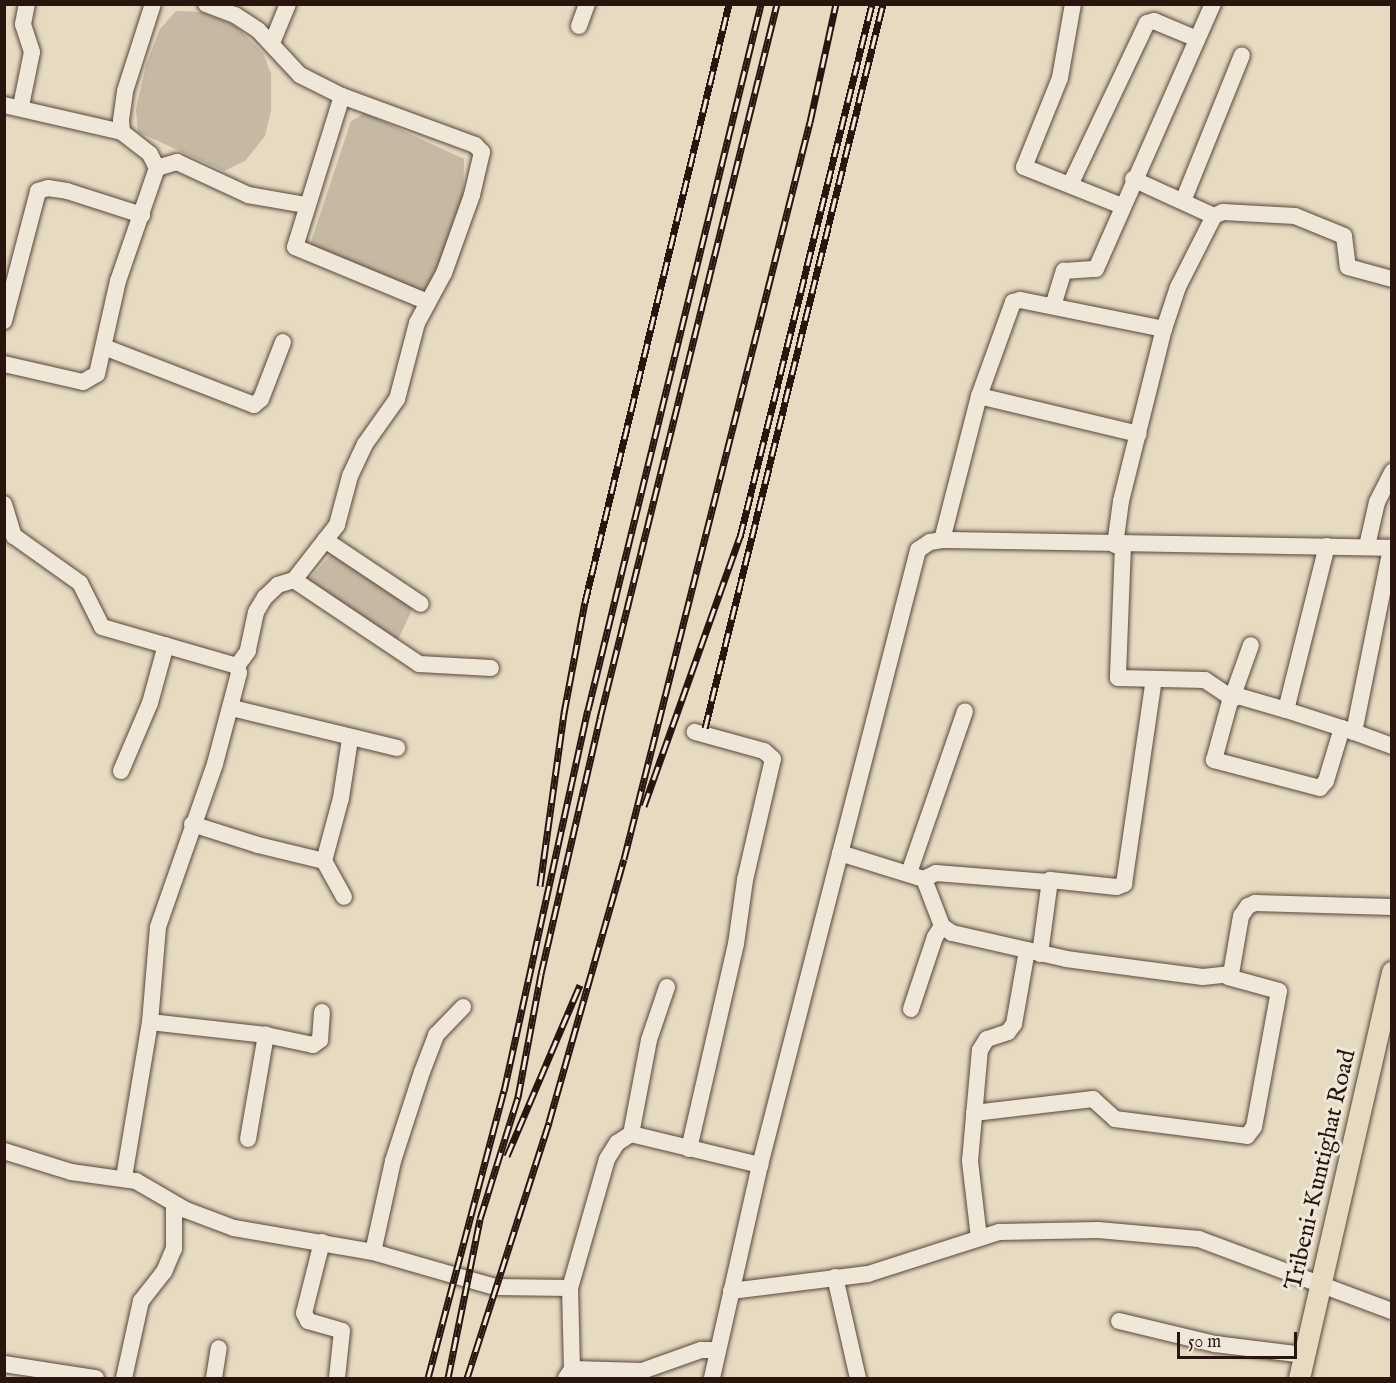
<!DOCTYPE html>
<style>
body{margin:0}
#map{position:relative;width:1396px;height:1383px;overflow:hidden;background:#e6dac1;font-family:"IM FELL English",serif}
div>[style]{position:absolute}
.green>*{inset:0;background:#c6b9a3}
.roads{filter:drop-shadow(0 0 2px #58473b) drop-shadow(0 0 2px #58473b)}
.minor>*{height:16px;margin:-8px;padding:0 8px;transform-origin:8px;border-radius:8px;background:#efe7d7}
.major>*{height:21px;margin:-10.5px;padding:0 10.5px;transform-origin:10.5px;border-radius:10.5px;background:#e6dac1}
.rail>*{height:7px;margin-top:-3.5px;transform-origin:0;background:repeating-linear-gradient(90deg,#efe7d7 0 14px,#28160e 0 28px);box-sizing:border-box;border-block:2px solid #28160e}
span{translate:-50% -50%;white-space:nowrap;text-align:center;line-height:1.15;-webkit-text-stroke:6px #efe7d7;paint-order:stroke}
.street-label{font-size:24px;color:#28160e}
.frame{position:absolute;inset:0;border:6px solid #28160e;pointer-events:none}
.scale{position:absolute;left:1177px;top:1332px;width:120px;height:27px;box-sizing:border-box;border:3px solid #28160e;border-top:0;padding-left:8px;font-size:18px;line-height:21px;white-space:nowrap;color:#28160e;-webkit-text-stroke:4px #efe7d7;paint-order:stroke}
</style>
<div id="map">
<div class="green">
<i style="clip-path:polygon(176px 11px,201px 12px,236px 26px,263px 53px,271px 74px,271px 110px,265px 136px,245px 161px,224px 171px,138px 132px,136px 109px,146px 65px,160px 29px)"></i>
<i style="clip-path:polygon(365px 113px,464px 159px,463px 203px,453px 241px,421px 300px,309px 248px,351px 121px)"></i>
<i style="clip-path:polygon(336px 549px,418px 597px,395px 646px,305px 584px)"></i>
</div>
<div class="roads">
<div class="minor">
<i style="left:206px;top:4px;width:31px;rotate:21deg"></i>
<i style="left:235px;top:15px;width:27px;rotate:33deg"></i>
<i style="left:258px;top:30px;width:62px;rotate:47deg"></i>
<i style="left:300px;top:75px;width:47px;rotate:26.6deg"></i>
<i style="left:342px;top:96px;width:142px;rotate:20.2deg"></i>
<i style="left:475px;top:145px;width:10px;rotate:45deg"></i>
<i style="left:482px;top:152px;width:44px;rotate:103.1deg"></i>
<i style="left:472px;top:195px;width:83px;rotate:109.7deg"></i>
<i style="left:444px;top:273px;width:57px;rotate:118.4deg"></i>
<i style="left:417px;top:323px;width:79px;rotate:104.7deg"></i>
<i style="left:397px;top:399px;width:55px;rotate:125.4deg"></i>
<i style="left:365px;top:444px;width:35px;rotate:115deg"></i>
<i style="left:350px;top:476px;width:51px;rotate:104.9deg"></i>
<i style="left:337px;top:525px;width:70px;rotate:128deg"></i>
<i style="left:294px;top:580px;width:17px;rotate:163deg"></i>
<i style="left:278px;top:585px;width:18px;rotate:137deg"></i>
<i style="left:265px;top:597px;width:17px;rotate:121deg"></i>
<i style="left:256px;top:612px;width:40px;rotate:102deg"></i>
<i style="left:248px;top:651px;width:19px;rotate:126deg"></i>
<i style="left:1073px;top:4px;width:75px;rotate:100deg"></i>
<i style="left:1060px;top:78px;width:96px;rotate:112deg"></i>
<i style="left:1024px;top:167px;width:105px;rotate:21.7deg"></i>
<i style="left:579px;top:26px;width:23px;rotate:-70deg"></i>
<i style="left:272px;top:43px;width:42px;rotate:-67.7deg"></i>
<i style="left:342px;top:96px;width:158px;rotate:107.3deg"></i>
<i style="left:295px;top:247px;width:144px;rotate:22.5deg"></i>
<i style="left:4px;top:105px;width:121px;rotate:12.9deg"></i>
<i style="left:21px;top:106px;width:55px;rotate:-78.5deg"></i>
<i style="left:32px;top:52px;width:29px;rotate:-108deg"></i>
<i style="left:23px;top:24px;width:20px;rotate:-79deg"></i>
<i style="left:157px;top:168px;width:21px;rotate:-17deg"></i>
<i style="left:177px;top:162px;width:78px;rotate:24.9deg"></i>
<i style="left:248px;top:195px;width:59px;rotate:9.8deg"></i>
<i style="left:1133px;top:179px;width:89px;rotate:24.6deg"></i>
<i style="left:1070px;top:185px;width:179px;rotate:-64.6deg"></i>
<i style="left:1147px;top:23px;width:7px;rotate:-16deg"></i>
<i style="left:1154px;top:21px;width:47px;rotate:22.7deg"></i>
<i style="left:1183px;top:201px;width:157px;rotate:-68deg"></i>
<i style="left:1053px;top:306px;width:37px;rotate:-73deg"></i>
<i style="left:1064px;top:271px;width:32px;rotate:-4deg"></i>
<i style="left:1096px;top:269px;width:290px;rotate:-66.2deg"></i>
<i style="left:4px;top:321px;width:134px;rotate:-75.3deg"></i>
<i style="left:38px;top:191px;width:10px;rotate:-17deg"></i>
<i style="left:48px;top:188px;width:19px;rotate:9deg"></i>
<i style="left:67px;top:191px;width:79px;rotate:17.7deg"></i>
<i style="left:104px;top:347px;width:161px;rotate:21.1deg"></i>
<i style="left:254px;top:405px;width:9px;rotate:-41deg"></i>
<i style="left:261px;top:399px;width:61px;rotate:-68.9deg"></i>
<i style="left:4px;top:364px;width:81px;rotate:12.8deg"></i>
<i style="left:83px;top:382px;width:16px;rotate:-30deg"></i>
<i style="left:97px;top:374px;width:95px;rotate:-77.3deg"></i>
<i style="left:118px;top:281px;width:120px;rotate:-71deg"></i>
<i style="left:157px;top:168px;width:16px;rotate:-117deg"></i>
<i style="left:150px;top:154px;width:36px;rotate:-142deg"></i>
<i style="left:122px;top:132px;width:12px;rotate:-95deg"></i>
<i style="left:121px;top:120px;width:29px;rotate:-82deg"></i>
<i style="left:125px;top:91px;width:91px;rotate:-72.2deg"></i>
<i style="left:979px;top:396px;width:164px;rotate:13.4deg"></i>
<i style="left:4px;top:504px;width:34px;rotate:73deg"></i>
<i style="left:14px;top:536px;width:81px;rotate:35.5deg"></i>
<i style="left:80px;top:583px;width:49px;rotate:63.4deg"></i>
<i style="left:102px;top:627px;width:141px;rotate:16.1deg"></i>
<i style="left:237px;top:666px;width:7px;rotate:74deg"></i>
<i style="left:239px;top:673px;width:94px;rotate:104.8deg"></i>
<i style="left:215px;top:764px;width:173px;rotate:109.3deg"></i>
<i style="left:158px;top:927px;width:95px;rotate:94.8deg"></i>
<i style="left:150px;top:1022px;width:158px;rotate:99.5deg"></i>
<i style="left:325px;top:540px;width:115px;rotate:33.7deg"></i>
<i style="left:942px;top:540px;width:149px;rotate:-75.6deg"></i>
<i style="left:979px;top:396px;width:100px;rotate:-70.1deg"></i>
<i style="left:1013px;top:302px;width:7px;rotate:-16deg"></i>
<i style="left:1020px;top:300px;width:147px;rotate:11.4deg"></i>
<i style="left:1115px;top:545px;width:44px;rotate:-82.2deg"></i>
<i style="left:1121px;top:501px;width:177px;rotate:-76deg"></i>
<i style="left:1164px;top:329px;width:44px;rotate:-71.6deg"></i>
<i style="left:1178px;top:287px;width:80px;rotate:-63.1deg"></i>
<i style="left:1214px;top:216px;width:10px;rotate:-24deg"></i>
<i style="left:1223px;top:212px;width:72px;rotate:3.2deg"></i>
<i style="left:1295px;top:216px;width:53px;rotate:22.2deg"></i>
<i style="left:1344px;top:236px;width:31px;rotate:83deg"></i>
<i style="left:1348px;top:267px;width:46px;rotate:15.3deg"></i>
<i style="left:1123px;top:545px;width:133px;rotate:92.2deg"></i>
<i style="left:1118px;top:678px;width:87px;rotate:1.3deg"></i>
<i style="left:1205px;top:680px;width:32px;rotate:34deg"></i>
<i style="left:1232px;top:698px;width:56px;rotate:-70.3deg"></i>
<i style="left:1367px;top:546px;width:45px;rotate:-77.2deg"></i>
<i style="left:1377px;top:502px;width:34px;rotate:-63deg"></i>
<i style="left:294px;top:580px;width:151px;rotate:33.9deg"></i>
<i style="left:419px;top:664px;width:72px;rotate:3.2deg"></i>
<i style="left:232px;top:708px;width:170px;rotate:13.6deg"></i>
<i style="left:1286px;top:710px;width:169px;rotate:-76deg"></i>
<i style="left:1342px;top:728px;width:55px;rotate:106.8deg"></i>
<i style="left:1326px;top:781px;width:9px;rotate:131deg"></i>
<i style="left:1320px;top:788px;width:110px;rotate:-165.2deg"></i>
<i style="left:1214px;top:760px;width:61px;rotate:-74.8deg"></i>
<i style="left:1230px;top:701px;width:9px;rotate:-32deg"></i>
<i style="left:1238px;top:696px;width:50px;rotate:16.3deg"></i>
<i style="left:1286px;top:710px;width:71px;rotate:17.9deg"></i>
<i style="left:1354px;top:732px;width:40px;rotate:20.2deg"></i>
<i style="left:1354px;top:732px;width:188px;rotate:-78.6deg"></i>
<i style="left:121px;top:771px;width:74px;rotate:-66.9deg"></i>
<i style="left:150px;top:703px;width:60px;rotate:-74.6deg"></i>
<i style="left:192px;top:824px;width:69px;rotate:17.7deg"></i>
<i style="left:258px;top:845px;width:68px;rotate:13.6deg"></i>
<i style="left:324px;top:861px;width:41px;rotate:60.9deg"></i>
<i style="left:840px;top:853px;width:88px;rotate:17.2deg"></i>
<i style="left:924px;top:879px;width:50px;rotate:69deg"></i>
<i style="left:942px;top:926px;width:12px;rotate:35deg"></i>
<i style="left:952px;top:933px;width:117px;rotate:12.8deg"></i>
<i style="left:1066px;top:959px;width:138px;rotate:7.5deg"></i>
<i style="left:1203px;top:977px;width:28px;rotate:-6deg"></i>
<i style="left:1231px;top:974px;width:59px;rotate:-80.2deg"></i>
<i style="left:1241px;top:916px;width:12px;rotate:-55deg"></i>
<i style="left:1248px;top:906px;width:8px;rotate:-23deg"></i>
<i style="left:1255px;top:903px;width:137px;rotate:1.7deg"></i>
<i style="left:324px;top:861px;width:65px;rotate:-74.9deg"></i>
<i style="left:341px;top:798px;width:60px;rotate:-81.3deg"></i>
<i style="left:909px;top:873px;width:171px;rotate:-70.9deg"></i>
<i style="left:924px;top:879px;width:13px;rotate:-27deg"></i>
<i style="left:936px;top:873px;width:112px;rotate:4.6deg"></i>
<i style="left:1040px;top:954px;width:75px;rotate:-82.3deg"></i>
<i style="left:1050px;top:880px;width:67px;rotate:6deg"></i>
<i style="left:1117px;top:887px;width:8px;rotate:-23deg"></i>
<i style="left:1124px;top:884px;width:207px;rotate:-81.7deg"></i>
<i style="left:667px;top:987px;width:56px;rotate:108.8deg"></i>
<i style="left:649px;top:1040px;width:96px;rotate:100.8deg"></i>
<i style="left:631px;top:1134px;width:133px;rotate:13.5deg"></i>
<i style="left:911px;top:1009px;width:76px;rotate:-71.6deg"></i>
<i style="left:935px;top:937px;width:13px;rotate:-58deg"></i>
<i style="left:150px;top:1022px;width:117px;rotate:6.4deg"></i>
<i style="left:266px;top:1035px;width:48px;rotate:12deg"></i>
<i style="left:313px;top:1045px;width:9px;rotate:-36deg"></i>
<i style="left:320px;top:1040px;width:28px;rotate:-86deg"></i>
<i style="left:974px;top:1113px;width:120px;rotate:-6.7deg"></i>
<i style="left:1093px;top:1099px;width:30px;rotate:42deg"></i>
<i style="left:1115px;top:1119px;width:133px;rotate:7.3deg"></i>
<i style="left:1247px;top:1136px;width:11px;rotate:-52deg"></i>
<i style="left:1254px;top:1127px;width:138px;rotate:-79.6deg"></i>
<i style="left:1279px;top:991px;width:53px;rotate:-164.6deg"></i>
<i style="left:248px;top:1139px;width:106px;rotate:-80.2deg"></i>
<i style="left:689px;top:1149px;width:210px;rotate:-77.1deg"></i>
<i style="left:736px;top:944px;width:65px;rotate:-82deg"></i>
<i style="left:745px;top:880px;width:124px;rotate:-77deg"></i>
<i style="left:773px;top:759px;width:12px;rotate:-138deg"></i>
<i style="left:764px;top:751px;width:72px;rotate:-164.6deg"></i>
<i style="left:4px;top:1151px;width:70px;rotate:17.4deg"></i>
<i style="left:71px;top:1172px;width:66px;rotate:7.9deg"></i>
<i style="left:136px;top:1181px;width:58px;rotate:30.1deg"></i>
<i style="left:186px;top:1210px;width:51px;rotate:20.6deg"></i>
<i style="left:234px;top:1228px;width:141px;rotate:9.8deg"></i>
<i style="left:373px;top:1252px;width:127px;rotate:16deg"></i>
<i style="left:495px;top:1287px;width:75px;rotate:0.8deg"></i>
<i style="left:979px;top:1238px;width:78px;rotate:-96.7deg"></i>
<i style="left:970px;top:1161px;width:111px;rotate:-84.9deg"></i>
<i style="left:980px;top:1050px;width:13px;rotate:-58deg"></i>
<i style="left:987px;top:1039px;width:22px;rotate:-18deg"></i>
<i style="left:1008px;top:1032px;width:10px;rotate:-53deg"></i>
<i style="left:1014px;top:1024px;width:75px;rotate:-80deg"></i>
<i style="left:322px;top:1242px;width:73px;rotate:104.2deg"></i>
<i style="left:304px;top:1313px;width:9px;rotate:63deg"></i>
<i style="left:308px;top:1321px;width:35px;rotate:16deg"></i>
<i style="left:342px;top:1331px;width:47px;rotate:96.1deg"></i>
<i style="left:373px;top:1252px;width:93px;rotate:-77.6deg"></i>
<i style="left:393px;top:1161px;width:94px;rotate:-72deg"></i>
<i style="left:422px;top:1072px;width:40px;rotate:-69deg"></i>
<i style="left:436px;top:1035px;width:39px;rotate:-46deg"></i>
<i style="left:835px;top:1277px;width:104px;rotate:77.2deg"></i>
<i style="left:731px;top:1291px;width:138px;rotate:-7.1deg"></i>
<i style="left:868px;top:1274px;width:138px;rotate:-17.8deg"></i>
<i style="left:999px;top:1232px;width:99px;rotate:-1.2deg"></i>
<i style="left:1098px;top:1230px;width:101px;rotate:5.1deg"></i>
<i style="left:1199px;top:1239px;width:206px;rotate:20.5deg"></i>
<i style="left:1119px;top:1321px;width:99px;rotate:13.5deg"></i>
<i style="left:1215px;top:1344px;width:91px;rotate:7deg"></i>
<i style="left:4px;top:1364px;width:93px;rotate:8.7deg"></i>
<i style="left:572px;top:1369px;width:81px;rotate:-91.4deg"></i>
<i style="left:570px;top:1288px;width:134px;rotate:-74deg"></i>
<i style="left:607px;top:1159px;width:19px;rotate:-58deg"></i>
<i style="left:617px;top:1143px;width:17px;rotate:-33deg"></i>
<i style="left:124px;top:1378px;width:79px;rotate:-77.6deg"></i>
<i style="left:141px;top:1301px;width:37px;rotate:-52deg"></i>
<i style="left:164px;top:1272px;width:25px;rotate:-67deg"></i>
<i style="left:174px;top:1249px;width:45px;rotate:-90deg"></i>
<i style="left:214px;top:1378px;width:30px;rotate:-81deg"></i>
<i style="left:566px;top:1378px;width:11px;rotate:-56deg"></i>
<i style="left:572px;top:1369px;width:70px;rotate:1.6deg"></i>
<i style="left:642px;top:1371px;width:63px;rotate:-19.6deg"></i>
<i style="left:701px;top:1350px;width:17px"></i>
<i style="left:712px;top:1378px;width:218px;rotate:-77.3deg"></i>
<i style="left:760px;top:1165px;width:635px;rotate:-75.59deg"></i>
<i style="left:918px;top:550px;width:14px;rotate:-34deg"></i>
<i style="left:930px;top:542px;width:12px;rotate:-9deg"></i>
<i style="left:942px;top:540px;width:450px;rotate:1deg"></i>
</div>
<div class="major">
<i style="left:1299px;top:1378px;width:417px;rotate:-77.1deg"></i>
</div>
</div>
<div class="rail">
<i style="left:705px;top:728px;width:746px;rotate:-76.19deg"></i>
<i style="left:644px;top:806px;width:286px;rotate:-70.4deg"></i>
<i style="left:740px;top:537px;width:549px;rotate:-76.09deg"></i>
<i style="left:540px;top:886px;width:175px;rotate:-82.1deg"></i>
<i style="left:564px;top:713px;width:113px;rotate:-79.3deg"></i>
<i style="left:585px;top:602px;width:615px;rotate:-76.46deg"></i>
<i style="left:507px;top:1156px;width:186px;rotate:-66.9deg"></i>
<i style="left:428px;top:1378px;width:297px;rotate:-75.2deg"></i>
<i style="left:504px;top:1091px;width:390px;rotate:-77.6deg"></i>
<i style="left:588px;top:710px;width:727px;rotate:-76.23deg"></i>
<i style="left:448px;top:1378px;width:162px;rotate:-78.6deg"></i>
<i style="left:480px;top:1219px;width:128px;rotate:-72.7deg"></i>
<i style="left:518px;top:1097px;width:125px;rotate:-79.4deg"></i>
<i style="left:541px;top:974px;width:263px;rotate:-77deg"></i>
<i style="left:600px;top:718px;width:736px;rotate:-76.08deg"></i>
<i style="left:467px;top:1378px;width:269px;rotate:-72.2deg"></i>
<i style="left:549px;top:1122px;width:273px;rotate:-74.1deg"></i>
<i style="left:624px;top:859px;width:760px;rotate:-75.84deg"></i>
<i style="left:810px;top:122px;width:121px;rotate:-77.6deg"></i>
</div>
<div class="street-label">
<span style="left:1321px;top:1170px;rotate:-77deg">Tribeni-Kuntighat Road</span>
</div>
<div class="frame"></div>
<div class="scale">50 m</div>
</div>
